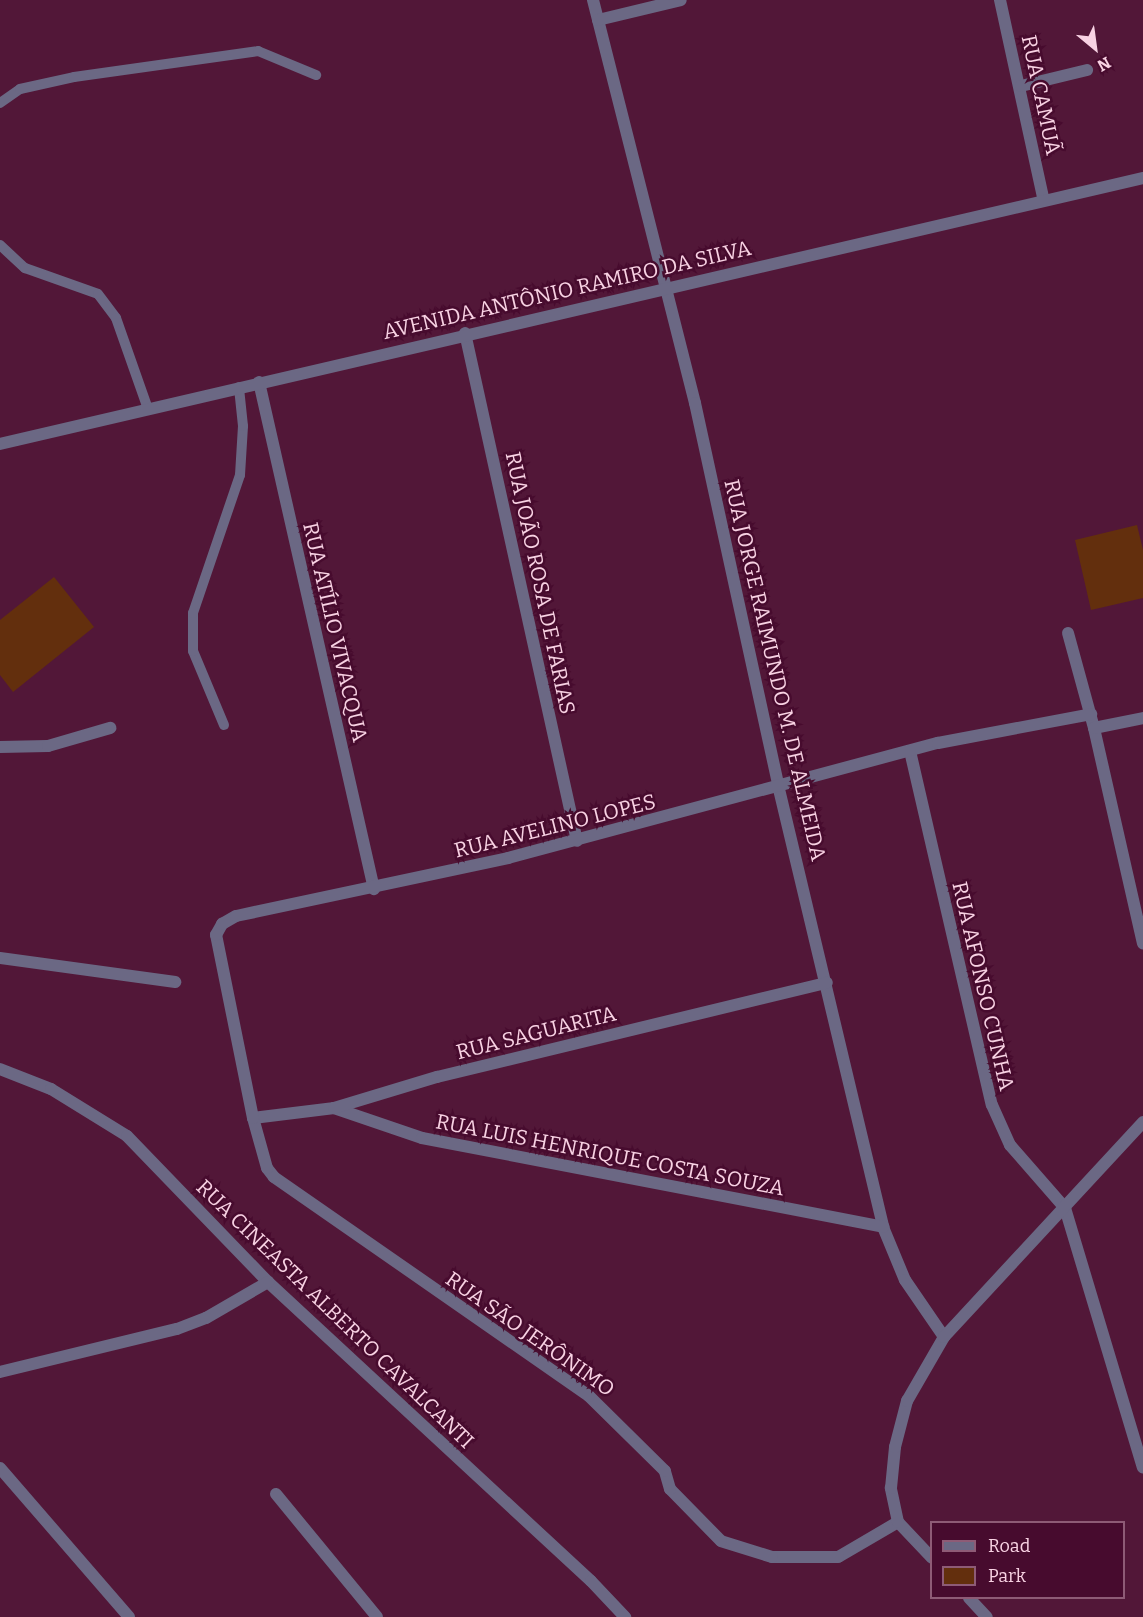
<!DOCTYPE html>
<meta charset="utf-8">
<style>
body{margin:0}
#map{position:relative;width:1143px;height:1617px;overflow:hidden;background:#521738;font-family:Bitter,serif}
div>[style]{position:absolute}
.green>*{inset:0;background:#632f0d}
.service>*{height:10px;margin:-5px;padding:0 5px;transform-origin:5px;border-radius:5px;background:#6b6884}
.minor>*{height:12px;margin:-6px;padding:0 6px;transform-origin:6px;border-radius:6px;background:#6b6884}
span{translate:-50% -50%;white-space:nowrap;text-align:center;line-height:1.15;-webkit-text-stroke:5px #470b2e;paint-order:stroke}
.street-label{font-size:21px;color:#f8d2e3}
.legend{position:absolute;left:930px;top:1521px;width:195px;height:78px;box-sizing:border-box;background:#470b2e;border:2px solid #8e5b76;margin:0;padding:8px 10px;list-style:none;font-size:18px;color:#f8d2e3}
.legend li{display:flex;align-items:center;gap:12px;height:30px}
.legend b{width:30px;border:2px solid #8e5b76}
.north{position:absolute;left:1065px;top:18px;width:60px;height:60px;-webkit-text-stroke:4px #470b2e;paint-order:stroke;rotate:151deg;font-size:16px;font-weight:700;line-height:24px;text-align:center;color:#f8d2e3}
.north::after{content:'';display:block;margin:auto;width:21px;height:27px;background:#f8d2e3;clip-path:polygon(50% 0,100% 100%,50% 72%,0 100%)}
</style>
<div id="map">
<div class="green">
<i style="clip-path:polygon(1137px 525px,1143px 550px,1143px 598px,1091px 610px,1075px 540px)"></i>
<i style="clip-path:polygon(54px 577px,94px 627px,13px 692px,0 675px,0 620px)"></i>
</div>
<div class="service">
<i style="left:0;top:103px;width:24px;rotate:-35deg"></i>
<i style="left:20px;top:89px;width:55px;rotate:-12.5deg"></i>
<i style="left:74px;top:77px;width:186px;rotate:-8deg"></i>
<i style="left:258px;top:51px;width:63px;rotate:22.5deg"></i>
<i style="left:0;top:245px;width:34px;rotate:43deg"></i>
<i style="left:25px;top:268px;width:77px;rotate:19.6deg"></i>
<i style="left:98px;top:294px;width:30px;rotate:53deg"></i>
<i style="left:116px;top:318px;width:96px;rotate:70.6deg"></i>
<i style="left:224px;top:725px;width:80px;rotate:-112.7deg"></i>
<i style="left:193px;top:651px;width:38px;rotate:-90deg"></i>
<i style="left:193px;top:613px;width:146px;rotate:-71.2deg"></i>
<i style="left:240px;top:475px;width:49px;rotate:-86.5deg"></i>
<i style="left:243px;top:426px;width:39px;rotate:-96deg"></i>
</div>
<div class="minor">
<i style="left:593px;top:0;width:416px;rotate:75.8deg"></i>
<i style="left:695px;top:403px;width:391px;rotate:77.7deg"></i>
<i style="left:778px;top:785px;width:454px;rotate:76.6deg"></i>
<i style="left:883px;top:1227px;width:57px;rotate:67.5deg"></i>
<i style="left:905px;top:1280px;width:69px;rotate:55.6deg"></i>
<i style="left:1000px;top:0;width:203px;rotate:77.7deg"></i>
<i style="left:598px;top:20px;width:85px;rotate:-13.5deg"></i>
<i style="left:1021px;top:86px;width:68px;rotate:-13.6deg"></i>
<i style="left:465px;top:333px;width:520px;rotate:77.57deg"></i>
<i style="left:259px;top:382px;width:520px;rotate:77.22deg"></i>
<i style="left:0;top:444px;width:1174px;rotate:-13.1deg"></i>
<i style="left:1068px;top:633px;width:98px;rotate:74.7deg"></i>
<i style="left:1094px;top:728px;width:221px;rotate:77.2deg"></i>
<i style="left:1094px;top:728px;width:50px;rotate:-11.5deg"></i>
<i style="left:0;top:747px;width:48px;rotate:-1.2deg"></i>
<i style="left:48px;top:746px;width:65px;rotate:-16.2deg"></i>
<i style="left:910px;top:751px;width:363px;rotate:77deg"></i>
<i style="left:992px;top:1105px;width:44px;rotate:65.8deg"></i>
<i style="left:1010px;top:1145px;width:84px;rotate:48.9deg"></i>
<i style="left:1065px;top:1208px;width:271px;rotate:73.3deg"></i>
<i style="left:0;top:958px;width:177px;rotate:7.8deg"></i>
<i style="left:0;top:1069px;width:55px;rotate:21.4deg"></i>
<i style="left:51px;top:1089px;width:89px;rotate:31.7deg"></i>
<i style="left:127px;top:1136px;width:203px;rotate:46deg"></i>
<i style="left:268px;top:1282px;width:440px;rotate:42.8deg"></i>
<i style="left:591px;top:1581px;width:50px;rotate:46.6deg"></i>
<i style="left:334px;top:1108px;width:93px;rotate:18.8deg"></i>
<i style="left:422px;top:1138px;width:470px;rotate:10.9deg"></i>
<i style="left:253px;top:1118px;width:82px;rotate:-7deg"></i>
<i style="left:334px;top:1108px;width:108px;rotate:-16.8deg"></i>
<i style="left:437px;top:1077px;width:401px;rotate:-13.6deg"></i>
<i style="left:0;top:1372px;width:182px;rotate:-13.7deg"></i>
<i style="left:177px;top:1329px;width:31px;rotate:-21deg"></i>
<i style="left:206px;top:1318px;width:72px;rotate:-30.1deg"></i>
<i style="left:0;top:1468px;width:197px;rotate:49.1deg"></i>
<i style="left:276px;top:1494px;width:159px;rotate:50.6deg"></i>
<i style="left:898px;top:1522px;width:69px;rotate:149.7deg"></i>
<i style="left:838px;top:1557px;width:66px;rotate:180deg"></i>
<i style="left:772px;top:1557px;width:53px;rotate:-162.6deg"></i>
<i style="left:721px;top:1541px;width:73px;rotate:-134.4deg"></i>
<i style="left:670px;top:1489px;width:19px;rotate:-106deg"></i>
<i style="left:665px;top:1471px;width:107px;rotate:-135.4deg"></i>
<i style="left:589px;top:1396px;width:384px;rotate:-145.2deg"></i>
<i style="left:274px;top:1177px;width:11px;rotate:-128deg"></i>
<i style="left:267px;top:1168px;width:52px;rotate:-105.6deg"></i>
<i style="left:253px;top:1118px;width:187px;rotate:-101.4deg"></i>
<i style="left:216px;top:935px;width:13px;rotate:-61deg"></i>
<i style="left:222px;top:924px;width:16px;rotate:-30deg"></i>
<i style="left:236px;top:916px;width:278px;rotate:-12deg"></i>
<i style="left:508px;top:858px;width:445px;rotate:-15deg"></i>
<i style="left:938px;top:743px;width:156px;rotate:-10.7deg"></i>
<i style="left:932px;top:1558px;width:50px;rotate:-133.4deg"></i>
<i style="left:898px;top:1522px;width:35px;rotate:-102deg"></i>
<i style="left:891px;top:1488px;width:41px;rotate:-84.4deg"></i>
<i style="left:895px;top:1447px;width:48px;rotate:-75.4deg"></i>
<i style="left:907px;top:1401px;width:74px;rotate:-60deg"></i>
<i style="left:944px;top:1337px;width:293px;rotate:-47.2deg"></i>
<i style="left:969px;top:1598px;width:26px;rotate:47deg"></i>
</div>
<div class="street-label">
<span style="left:1041px;top:95px;rotate:78deg">RUA CAMUÃ</span>
<span style="left:567px;top:290px;rotate:-13deg">AVENIDA ANTÔNIO RAMIRO DA SILVA</span>
<span style="left:540px;top:583px;rotate:78deg">RUA JOÃO ROSA DE FARIAS</span>
<span style="left:335px;top:632px;rotate:77deg">RUA ATÍLIO VIVACQUA</span>
<span style="left:775px;top:670px;rotate:77deg">RUA JORGE RAIMUNDO M. DE ALMEIDA</span>
<span style="left:555px;top:826px;rotate:-14deg">RUA AVELINO LOPES</span>
<span style="left:983px;top:986px;rotate:77deg">RUA AFONSO CUNHA</span>
<span style="left:536px;top:1033px;rotate:-14deg">RUA SAGUARITA</span>
<span style="left:610px;top:1155px;rotate:11deg">RUA LUIS HENRIQUE COSTA SOUZA</span>
<span style="left:335px;top:1314px;rotate:44deg">RUA CINEASTA ALBERTO CAVALCANTI</span>
<span style="left:530px;top:1334px;rotate:35deg">RUA SÃO JERÔNIMO</span>
</div>
<ul class="legend">
<li><b style="height:8px;background:#6b6884"></b>Road</li>
<li><b style="height:16px;background:#632f0d"></b>Park</li>
</ul>
<div class="north">N</div>
</div>
